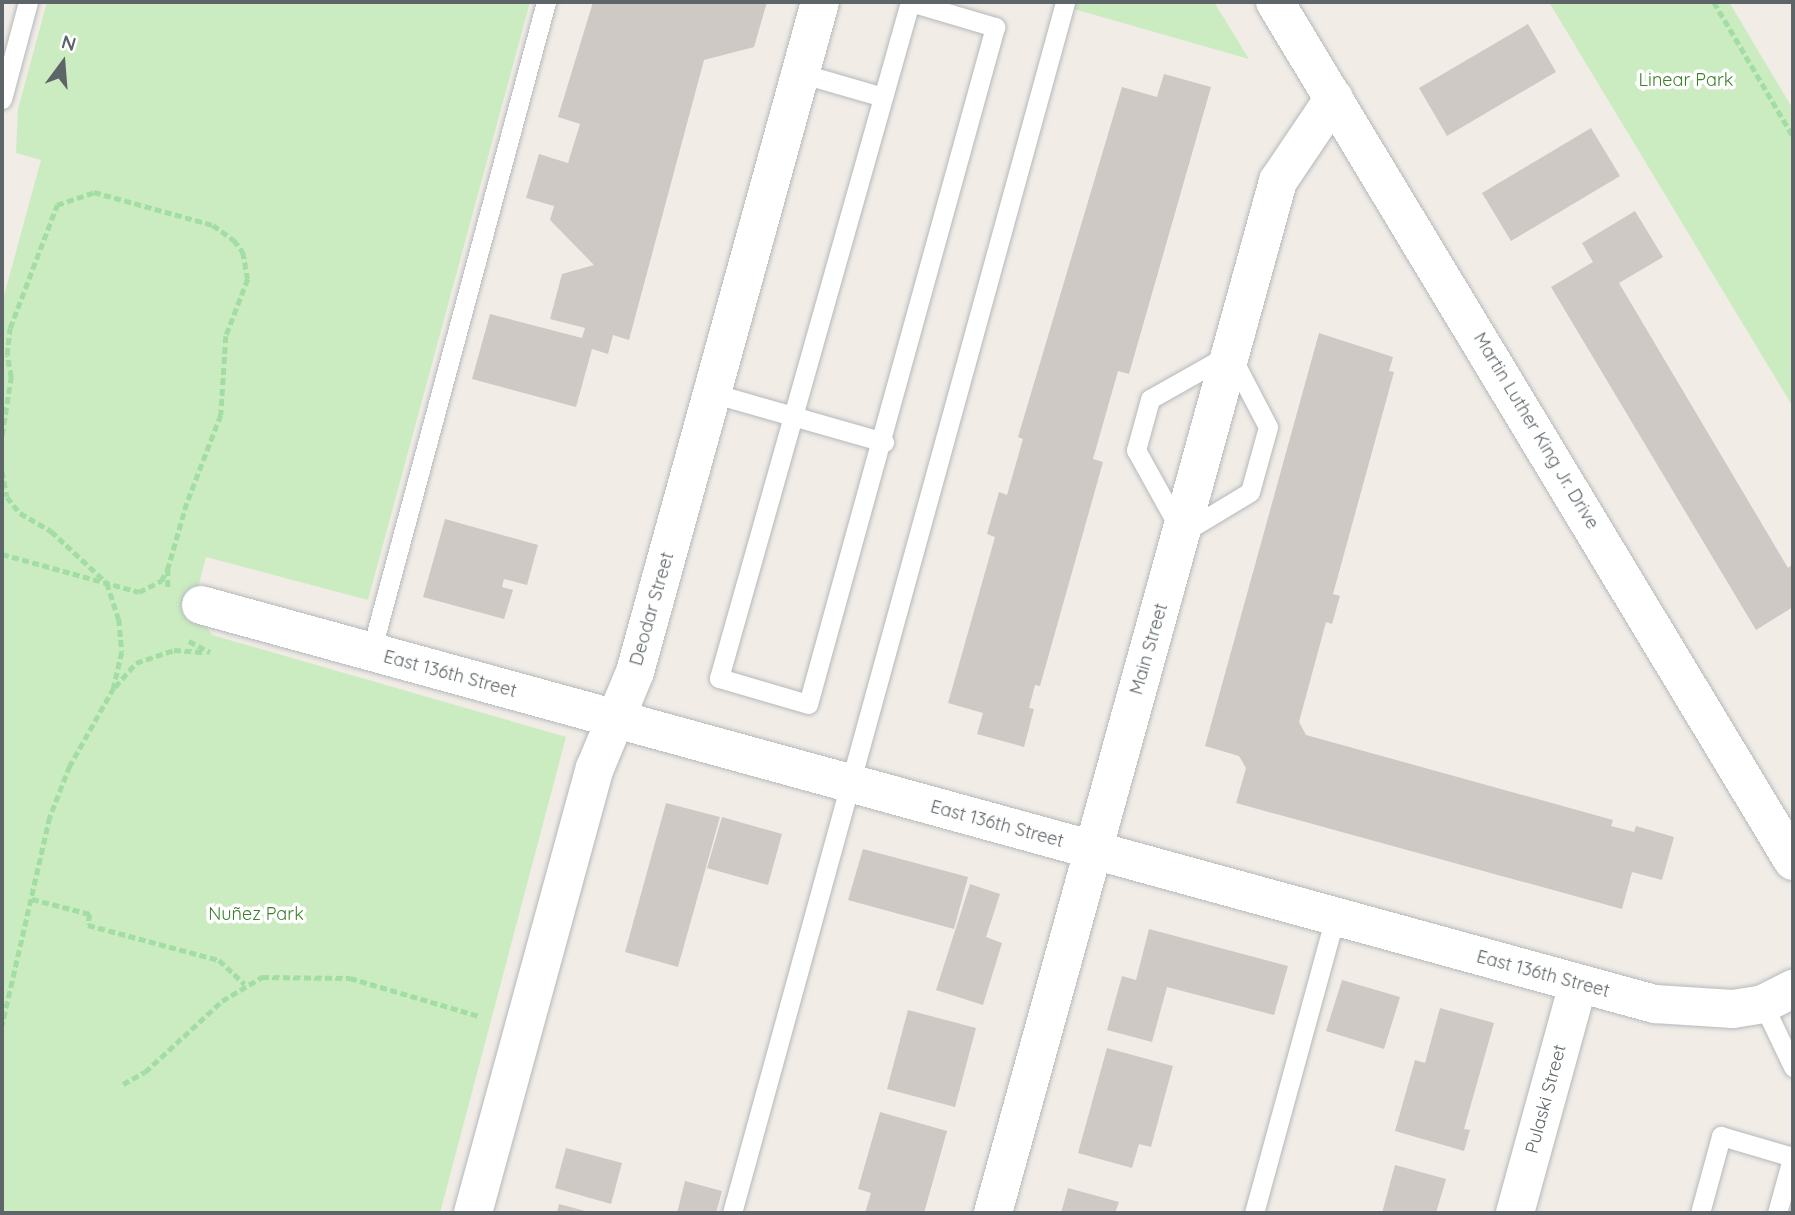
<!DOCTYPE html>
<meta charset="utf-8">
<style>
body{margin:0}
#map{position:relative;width:1795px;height:1215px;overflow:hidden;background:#f1ece6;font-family:Quicksand,sans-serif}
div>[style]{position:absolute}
.green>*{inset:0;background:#cbebc1}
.building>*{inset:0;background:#cec9c5}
.path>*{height:4.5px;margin-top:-2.25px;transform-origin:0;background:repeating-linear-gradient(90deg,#a2dea3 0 7px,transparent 0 10.5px)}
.roads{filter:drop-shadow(0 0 2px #b4b9bc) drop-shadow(0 0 2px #b4b9bc)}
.lane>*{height:19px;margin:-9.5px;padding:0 9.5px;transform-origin:9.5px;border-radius:9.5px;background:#fff}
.street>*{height:38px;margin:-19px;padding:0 19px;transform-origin:19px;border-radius:19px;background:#fff}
.secondary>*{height:38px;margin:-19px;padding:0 19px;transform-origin:19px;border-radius:19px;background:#fff}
span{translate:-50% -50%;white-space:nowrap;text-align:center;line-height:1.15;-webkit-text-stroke:7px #fff;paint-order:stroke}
.park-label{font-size:18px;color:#3d802b}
.street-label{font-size:18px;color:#5d6568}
.frame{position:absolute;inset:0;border:4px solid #5d6568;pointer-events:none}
.north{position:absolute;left:28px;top:28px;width:70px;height:70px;-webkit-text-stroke:5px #fff;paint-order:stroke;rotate:16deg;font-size:19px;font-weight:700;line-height:28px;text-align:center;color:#5d6568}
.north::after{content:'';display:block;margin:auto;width:24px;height:32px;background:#5d6568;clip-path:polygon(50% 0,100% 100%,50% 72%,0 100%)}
</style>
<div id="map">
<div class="green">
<i style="clip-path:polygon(47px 2px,530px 2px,368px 600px,206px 557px,196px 596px,199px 616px,212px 635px,566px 737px,440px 1213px,2px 1213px,2px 303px,41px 160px,16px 153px,18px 109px)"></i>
<i style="clip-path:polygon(1073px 2px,1214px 2px,1249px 59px,1074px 9px)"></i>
<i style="clip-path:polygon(1549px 2px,1729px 2px,1793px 109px,1793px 407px)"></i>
</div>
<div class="building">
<i style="clip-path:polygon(593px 2px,767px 2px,754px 47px,704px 60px,629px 340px,613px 335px,608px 354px,592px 349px,576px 407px,472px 379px,490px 314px,582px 338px,585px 328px,550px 319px,562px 274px,594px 265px,550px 220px,554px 206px,526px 198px,539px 154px,568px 163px,580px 124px,558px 117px)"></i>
<i style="clip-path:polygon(1528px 24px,1556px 72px,1447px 136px,1419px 88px)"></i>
<i style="clip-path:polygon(1164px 74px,1211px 87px,1129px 374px,1118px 371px,1093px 459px,1103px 462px,1040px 686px,1035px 685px,1029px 708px,1034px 709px,1024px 747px,977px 734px,983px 713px,948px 703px,995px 537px,987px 534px,999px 492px,1007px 495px,1023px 439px,1018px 437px,1122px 87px,1157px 97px)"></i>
<i style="clip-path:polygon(1591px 128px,1620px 176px,1511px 241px,1482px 193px)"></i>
<i style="clip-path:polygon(1635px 211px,1663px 257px,1619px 283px,1788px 568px,1793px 564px,1793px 607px,1756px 630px,1551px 287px,1593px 262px,1582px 243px)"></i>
<i style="clip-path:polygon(1319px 333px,1393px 357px,1389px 371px,1394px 372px,1333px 594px,1340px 596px,1332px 624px,1326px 622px,1299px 722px,1306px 735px,1613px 820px,1611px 826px,1634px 832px,1636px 826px,1674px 837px,1662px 880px,1632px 872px,1622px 909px,1236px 803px,1246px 768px,1239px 756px,1205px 746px)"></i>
<i style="clip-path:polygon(445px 519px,538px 545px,527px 585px,504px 579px,502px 587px,513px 590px,504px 619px,423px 597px)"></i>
<i style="clip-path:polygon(666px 803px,720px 817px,678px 967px,625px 952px)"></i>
<i style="clip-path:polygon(722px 817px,782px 834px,768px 885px,707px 868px)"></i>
<i style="clip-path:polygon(863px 849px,968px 877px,954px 929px,848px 900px)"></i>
<i style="clip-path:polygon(970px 884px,1000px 894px,986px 937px,1002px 943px,983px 1005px,936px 990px)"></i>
<i style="clip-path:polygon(1149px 929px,1288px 966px,1274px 1015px,1167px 987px,1152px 1042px,1107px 1030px,1122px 976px,1136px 980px)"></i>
<i style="clip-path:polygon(1342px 980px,1400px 997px,1384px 1049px,1326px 1031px)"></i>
<i style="clip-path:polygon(1440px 1008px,1494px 1023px,1464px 1129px,1470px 1130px,1464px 1151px,1395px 1131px,1415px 1060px,1425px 1063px)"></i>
<i style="clip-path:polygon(908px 1010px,976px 1028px,955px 1107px,887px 1089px)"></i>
<i style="clip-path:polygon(1107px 1048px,1173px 1066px,1151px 1147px,1139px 1144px,1132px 1168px,1078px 1153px)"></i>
<i style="clip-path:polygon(880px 1112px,947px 1131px,924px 1213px,865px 1213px,871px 1193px,858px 1189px)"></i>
<i style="clip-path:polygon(566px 1148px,622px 1163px,611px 1204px,555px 1188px)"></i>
<i style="clip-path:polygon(1395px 1165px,1446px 1179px,1436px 1213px,1382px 1213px)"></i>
<i style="clip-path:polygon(685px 1181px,722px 1191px,716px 1213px,677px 1213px)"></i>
<i style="clip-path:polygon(1068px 1188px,1119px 1202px,1115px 1213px,1061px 1213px)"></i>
<i style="clip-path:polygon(559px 1204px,589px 1212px,589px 1213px,557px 1213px)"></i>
</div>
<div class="path">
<i style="left:1714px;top:2px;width:156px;rotate:59.5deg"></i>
<i style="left:2px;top:435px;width:59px;rotate:-81.2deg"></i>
<i style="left:11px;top:377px;width:22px;rotate:-100deg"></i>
<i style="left:7px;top:355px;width:27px;rotate:-84deg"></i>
<i style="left:10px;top:328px;width:132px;rotate:-69.1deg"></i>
<i style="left:57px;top:205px;width:39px;rotate:-19deg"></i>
<i style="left:94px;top:192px;width:123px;rotate:15.5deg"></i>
<i style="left:213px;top:225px;width:26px;rotate:36deg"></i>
<i style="left:234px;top:240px;width:15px;rotate:53deg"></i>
<i style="left:243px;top:252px;width:27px;rotate:80deg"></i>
<i style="left:248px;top:279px;width:61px;rotate:111.1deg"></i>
<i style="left:226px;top:336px;width:79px;rotate:93.6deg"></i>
<i style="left:221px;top:415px;width:94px;rotate:111.1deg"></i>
<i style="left:187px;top:503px;width:69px;rotate:106.1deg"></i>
<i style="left:168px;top:569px;width:19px;rotate:90deg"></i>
<i style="left:2px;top:471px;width:26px;rotate:79deg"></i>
<i style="left:7px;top:497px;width:21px;rotate:51deg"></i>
<i style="left:20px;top:513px;width:36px;rotate:30deg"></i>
<i style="left:51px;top:531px;width:76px;rotate:42.9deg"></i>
<i style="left:107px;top:583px;width:38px;rotate:72deg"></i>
<i style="left:119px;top:619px;width:33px;rotate:85deg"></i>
<i style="left:122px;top:652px;width:37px;rotate:103deg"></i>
<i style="left:114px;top:688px;width:90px;rotate:119.4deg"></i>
<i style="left:70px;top:766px;width:55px;rotate:111.4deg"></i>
<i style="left:50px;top:817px;width:214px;rotate:102.9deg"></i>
<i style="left:2px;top:554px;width:142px;rotate:15.5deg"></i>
<i style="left:139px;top:592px;width:25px;rotate:-27deg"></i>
<i style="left:161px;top:581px;width:13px;rotate:-61deg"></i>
<i style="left:189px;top:641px;width:24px;rotate:28deg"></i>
<i style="left:115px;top:687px;width:32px;rotate:-49deg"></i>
<i style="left:136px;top:663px;width:40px;rotate:-18.9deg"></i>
<i style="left:174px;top:650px;width:31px;rotate:4deg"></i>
<i style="left:32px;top:899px;width:60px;rotate:14.5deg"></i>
<i style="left:90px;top:914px;width:11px;rotate:100deg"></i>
<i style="left:88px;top:925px;width:136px;rotate:15deg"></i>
<i style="left:219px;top:960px;width:35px;rotate:43deg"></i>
<i style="left:123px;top:1084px;width:25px;rotate:-29deg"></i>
<i style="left:145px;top:1072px;width:105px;rotate:-42.7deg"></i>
<i style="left:222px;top:1001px;width:47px;rotate:-31deg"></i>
<i style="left:262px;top:977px;width:88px;rotate:0.7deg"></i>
<i style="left:350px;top:978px;width:134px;rotate:16.4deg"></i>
</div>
<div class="roads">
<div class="lane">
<i style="left:910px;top:2px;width:89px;rotate:16.4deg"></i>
<i style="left:995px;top:27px;width:702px;rotate:105.44deg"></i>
<i style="left:808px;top:704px;width:93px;rotate:-163.7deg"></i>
<i style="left:719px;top:678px;width:702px;rotate:-74.22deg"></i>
<i style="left:800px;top:73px;width:86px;rotate:16.1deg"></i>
<i style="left:2px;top:99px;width:100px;rotate:-75deg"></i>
<i style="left:1230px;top:354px;width:82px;rotate:62.5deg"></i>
<i style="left:1268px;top:427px;width:67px;rotate:105.5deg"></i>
<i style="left:1250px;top:492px;width:79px;rotate:148.9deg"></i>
<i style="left:1182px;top:533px;width:95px;rotate:-119deg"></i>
<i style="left:1136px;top:450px;width:53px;rotate:-74.6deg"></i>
<i style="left:1150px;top:399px;width:92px;rotate:-29.4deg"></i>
<i style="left:712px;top:393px;width:179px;rotate:15.9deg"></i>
<i style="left:371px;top:652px;width:673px;rotate:-74.93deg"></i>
<i style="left:1763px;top:1004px;width:70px;rotate:64.5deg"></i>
<i style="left:732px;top:1213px;width:1256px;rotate:-74.62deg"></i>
<i style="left:1254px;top:1213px;width:307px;rotate:-74.7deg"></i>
<i style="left:1700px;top:1213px;width:80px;rotate:-74.7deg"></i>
<i style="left:1721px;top:1136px;width:75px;rotate:16.3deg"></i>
<i style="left:1777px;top:1213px;width:60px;rotate:-74.6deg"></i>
</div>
<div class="street">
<i style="left:201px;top:605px;width:1508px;rotate:15.35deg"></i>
<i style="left:1655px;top:1004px;width:78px;rotate:3.7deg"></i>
<i style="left:1733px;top:1009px;width:30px;rotate:-9deg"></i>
<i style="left:1763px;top:1004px;width:34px;rotate:-27deg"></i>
<i style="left:473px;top:1213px;width:461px;rotate:-74.7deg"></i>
<i style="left:595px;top:768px;width:104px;rotate:-67.4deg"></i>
<i style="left:635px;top:672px;width:695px;rotate:-74.56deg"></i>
<i style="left:1515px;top:1213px;width:238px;rotate:-74.6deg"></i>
</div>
<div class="secondary">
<i style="left:1275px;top:2px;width:1003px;rotate:58.91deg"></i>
<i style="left:993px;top:1213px;width:1071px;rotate:-74.56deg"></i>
<i style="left:1278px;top:181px;width:100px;rotate:-56deg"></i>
</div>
</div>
<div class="park-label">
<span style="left:1686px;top:80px">Linear Park</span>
<span style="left:256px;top:914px">Nuñez Park</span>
</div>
<div class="street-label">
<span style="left:1536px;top:431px;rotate:59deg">Martin Luther King Jr. Drive</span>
<span style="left:652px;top:609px;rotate:-74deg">Deodar Street</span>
<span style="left:1149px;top:649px;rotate:-74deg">Main Street</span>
<span style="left:450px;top:674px;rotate:15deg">East 136th Street</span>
<span style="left:997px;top:824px;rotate:15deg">East 136th Street</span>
<span style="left:1543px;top:974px;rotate:15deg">East 136th Street</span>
<span style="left:1546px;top:1099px;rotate:-75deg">Pulaski Street</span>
</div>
<div class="frame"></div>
<div class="north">N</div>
</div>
